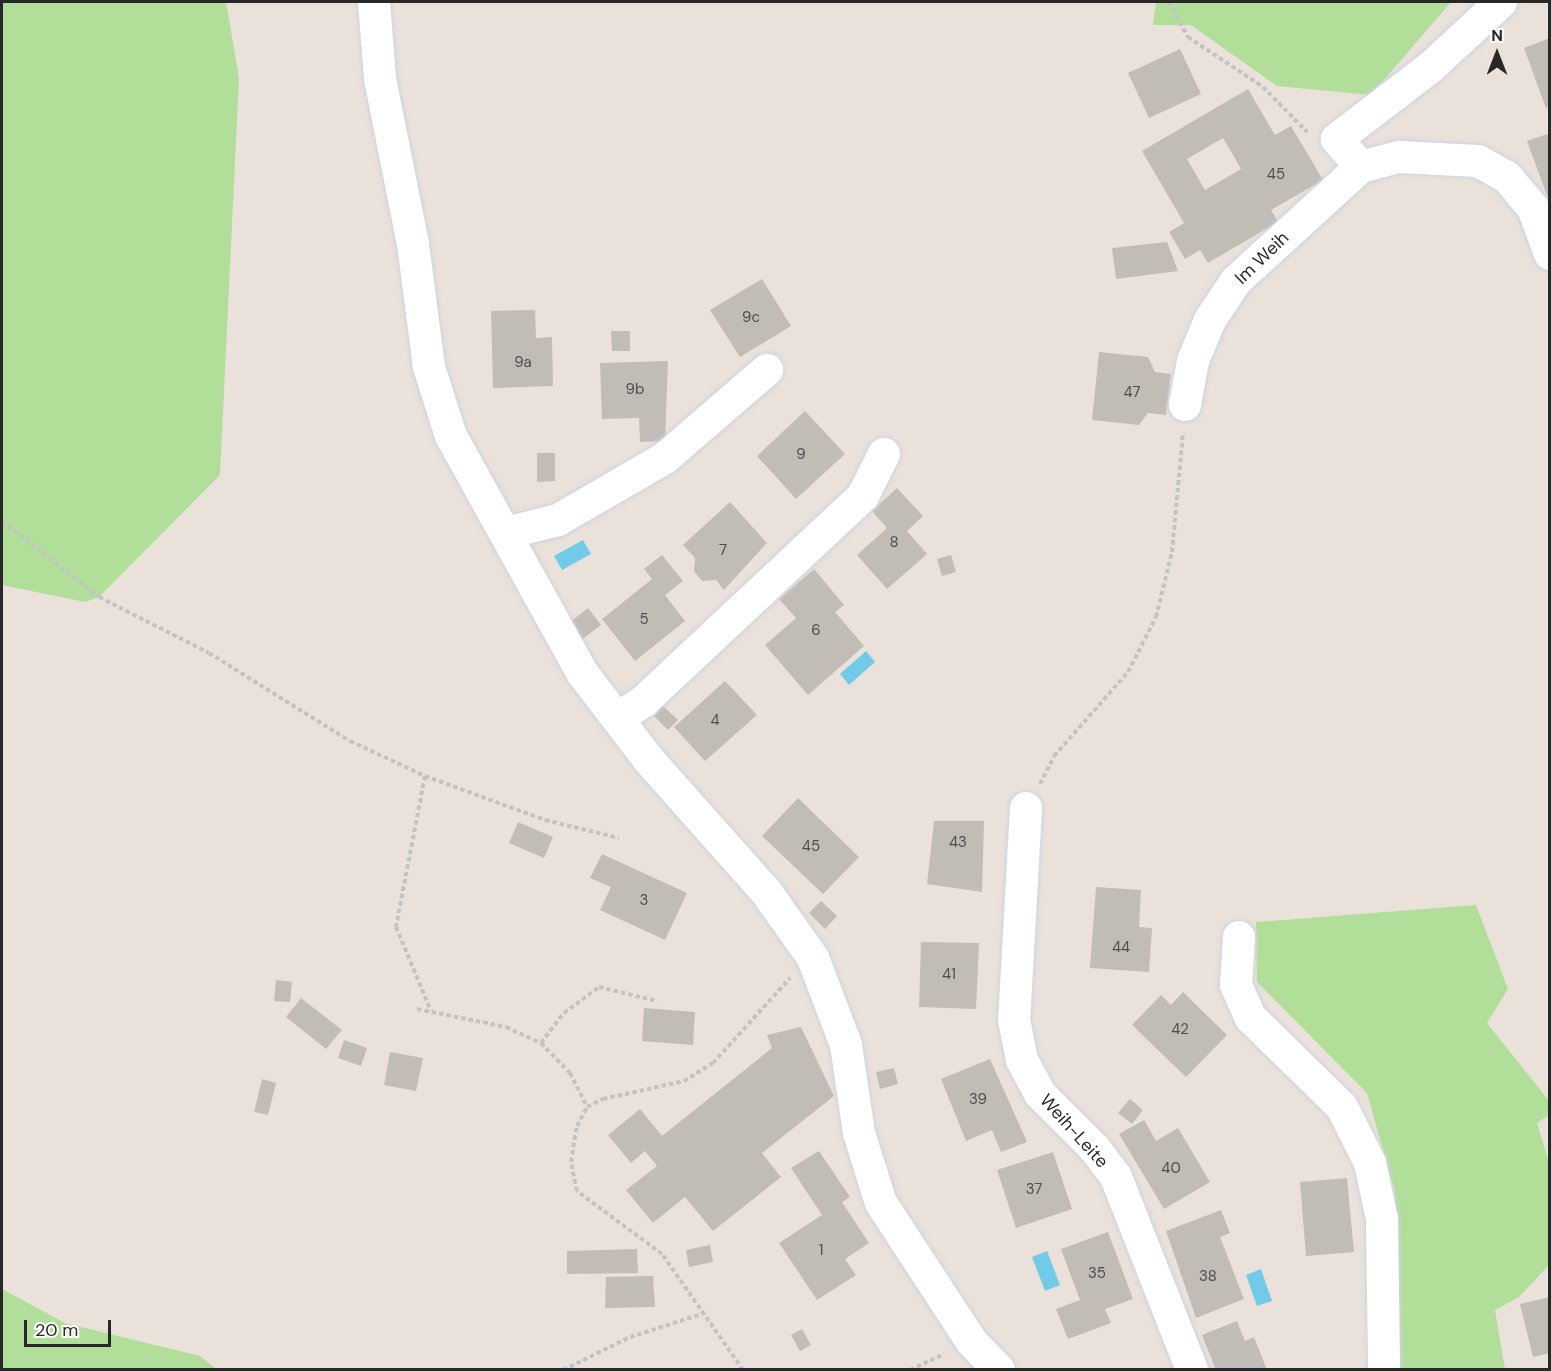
<!DOCTYPE html>
<style>
body{margin:0}
#map{position:relative;width:1551px;height:1371px;overflow:hidden;background:#eae2da;font-family:"DM Sans",sans-serif}
div>[style]{position:absolute}
.green>*{inset:0;background:#b1de98}
.water>*{inset:0;background:#71cae7}
.building>*{inset:0;background:#c2bcb6}
.path>*{height:4px;margin-top:-2px;transform-origin:0;background:repeating-linear-gradient(90deg,#c3c3c3 0 4.5px,transparent 0 7.5px)}
.roads{filter:drop-shadow(0 0 2px #cfd3e0) drop-shadow(0 0 2px #cfd3e0)}
.minor>*{height:32px;margin:-16px;padding:0 16px;transform-origin:16px;border-radius:16px;background:#fff}
span{translate:-50% -50%;white-space:nowrap;text-align:center;line-height:1.15;-webkit-text-stroke:6px #fff;paint-order:stroke}
.number-label{font-size:15px;color:#4e4d4c}
.number-label span{-webkit-text-stroke-width:0}
.street-label{font-size:18px;color:#282828}
.frame{position:absolute;inset:0;border:3px solid #282828;pointer-events:none}
.north{position:absolute;left:1467px;top:24px;width:60px;height:60px;-webkit-text-stroke:4px #fff;paint-order:stroke;rotate:0deg;font-size:16px;font-weight:700;line-height:24px;text-align:center;color:#282828}
.north::after{content:'';display:block;margin:auto;width:21px;height:27px;background:#282828;clip-path:polygon(50% 0,100% 100%,50% 72%,0 100%)}
.scale{position:absolute;left:24px;top:1320px;width:87px;height:27px;box-sizing:border-box;border:3px solid #282828;border-top:0;padding-left:8px;font-size:18px;line-height:21px;white-space:nowrap;color:#282828;-webkit-text-stroke:4px #fff;paint-order:stroke}
</style>
<div id="map">
<div class="green">
<i style="clip-path:polygon(2px 2px,226px 2px,239px 78px,220px 475px,99px 597px,85px 602px,2px 585px)"></i>
<i style="clip-path:polygon(1156px 2px,1451px 2px,1371px 95px,1277px 86px,1191px 25px,1153px 25px)"></i>
<i style="clip-path:polygon(1476px 905px,1508px 989px,1487px 1023px,1549px 1101px,1549px 1115px,1537px 1123px,1549px 1162px,1549px 1265px,1519px 1297px,1495px 1310px,1505px 1369px,1395px 1369px,1395px 1193px,1367px 1093px,1257px 982px,1256px 922px)"></i>
<i style="clip-path:polygon(2px 1289px,65px 1323px,200px 1356px,216px 1369px,2px 1369px)"></i>
</div>
<div class="water">
<i style="clip-path:polygon(583px 540px,591px 554px,562px 570px,554px 556px)"></i>
<i style="clip-path:polygon(866px 651px,875px 662px,849px 685px,840px 674px)"></i>
<i style="clip-path:polygon(1047px 1251px,1060px 1285px,1045px 1291px,1032px 1257px)"></i>
<i style="clip-path:polygon(1261px 1269px,1272px 1301px,1257px 1306px,1246px 1275px)"></i>
</div>
<div class="building">
<i style="clip-path:polygon(1550px 38px,1550px 106px,1546px 108px,1524px 48px)"></i>
<i style="clip-path:polygon(1180px 49px,1201px 94px,1149px 118px,1128px 73px)"></i>
<i style="clip-path:polygon(evenodd,1248px 89px,1275px 135px,1291px 126px,1323px 180px,1271px 210px,1278px 222px,1208px 263px,1200px 250px,1185px 259px,1169px 232px,1184px 223px,1142px 151px,1248px 89px,1223px 138px,1241px 169px,1205px 190px,1187px 159px,1223px 138px)"></i>
<i style="clip-path:polygon(1550px 133px,1550px 201px,1549px 201px,1527px 141px)"></i>
<i style="clip-path:polygon(1167px 242px,1178px 271px,1116px 279px,1112px 248px)"></i>
<i style="clip-path:polygon(762px 279px,791px 326px,740px 357px,710px 310px)"></i>
<i style="clip-path:polygon(535px 310px,536px 338px,552px 337px,553px 386px,493px 388px,491px 311px)"></i>
<i style="clip-path:polygon(611px 331px,630px 331px,630px 351px,612px 351px)"></i>
<i style="clip-path:polygon(1099px 352px,1148px 357px,1155px 372px,1171px 374px,1166px 415px,1148px 413px,1139px 425px,1092px 420px)"></i>
<i style="clip-path:polygon(668px 361px,665px 441px,640px 442px,639px 418px,602px 419px,600px 363px)"></i>
<i style="clip-path:polygon(805px 411px,845px 454px,796px 499px,757px 456px)"></i>
<i style="clip-path:polygon(537px 453px,555px 453px,555px 481px,537px 482px)"></i>
<i style="clip-path:polygon(897px 488px,923px 516px,907px 531px,927px 554px,887px 589px,857px 555px,887px 528px,872px 511px)"></i>
<i style="clip-path:polygon(730px 502px,767px 543px,724px 590px,716px 580px,702px 581px,694px 571px,695px 558px,683px 545px)"></i>
<i style="clip-path:polygon(662px 555px,683px 581px,665px 595px,685px 621px,635px 661px,602px 619px,652px 579px,644px 569px)"></i>
<i style="clip-path:polygon(951px 555px,956px 572px,942px 576px,937px 559px)"></i>
<i style="clip-path:polygon(814px 569px,844px 605px,835px 612px,864px 646px,808px 695px,765px 645px,796px 618px,779px 599px)"></i>
<i style="clip-path:polygon(588px 608px,601px 625px,581px 640px,568px 624px)"></i>
<i style="clip-path:polygon(725px 681px,757px 715px,705px 761px,674px 727px)"></i>
<i style="clip-path:polygon(663px 706px,678px 720px,668px 730px,654px 716px)"></i>
<i style="clip-path:polygon(798px 798px,859px 857px,823px 894px,762px 836px)"></i>
<i style="clip-path:polygon(934px 821px,984px 821px,982px 892px,927px 884px)"></i>
<i style="clip-path:polygon(518px 822px,553px 837px,544px 858px,509px 843px)"></i>
<i style="clip-path:polygon(602px 854px,687px 893px,665px 940px,600px 910px,611px 887px,590px 878px)"></i>
<i style="clip-path:polygon(1096px 887px,1141px 890px,1139px 927px,1152px 928px,1149px 972px,1090px 968px)"></i>
<i style="clip-path:polygon(821px 901px,837px 916px,825px 929px,809px 913px)"></i>
<i style="clip-path:polygon(921px 942px,979px 943px,976px 1009px,919px 1007px)"></i>
<i style="clip-path:polygon(276px 980px,292px 982px,290px 1002px,274px 1001px)"></i>
<i style="clip-path:polygon(1183px 992px,1227px 1035px,1186px 1077px,1132px 1025px,1161px 995px,1171px 1005px)"></i>
<i style="clip-path:polygon(301px 998px,342px 1030px,326px 1049px,286px 1017px)"></i>
<i style="clip-path:polygon(644px 1008px,695px 1012px,693px 1045px,642px 1041px)"></i>
<i style="clip-path:polygon(801px 1027px,834px 1096px,762px 1153px,781px 1177px,713px 1231px,685px 1197px,653px 1223px,626px 1190px,657px 1166px,645px 1151px,631px 1163px,608px 1135px,640px 1109px,662px 1136px,772px 1048px,767px 1035px)"></i>
<i style="clip-path:polygon(344px 1040px,367px 1048px,361px 1066px,338px 1058px)"></i>
<i style="clip-path:polygon(390px 1052px,423px 1058px,416px 1091px,384px 1085px)"></i>
<i style="clip-path:polygon(990px 1059px,1027px 1142px,1001px 1152px,992px 1130px,966px 1141px,941px 1079px)"></i>
<i style="clip-path:polygon(894px 1068px,898px 1084px,880px 1089px,876px 1072px)"></i>
<i style="clip-path:polygon(262px 1079px,276px 1083px,268px 1115px,254px 1112px)"></i>
<i style="clip-path:polygon(1130px 1099px,1143px 1110px,1132px 1124px,1118px 1113px)"></i>
<i style="clip-path:polygon(1144px 1120px,1156px 1141px,1178px 1128px,1210px 1182px,1164px 1209px,1119px 1134px)"></i>
<i style="clip-path:polygon(819px 1151px,850px 1197px,842px 1202px,869px 1243px,845px 1259px,856px 1275px,817px 1300px,779px 1243px,822px 1215px,791px 1168px)"></i>
<i style="clip-path:polygon(1053px 1152px,1072px 1209px,1016px 1228px,997px 1170px)"></i>
<i style="clip-path:polygon(1347px 1178px,1354px 1252px,1306px 1256px,1300px 1182px)"></i>
<i style="clip-path:polygon(1221px 1210px,1230px 1233px,1220px 1237px,1244px 1299px,1196px 1318px,1166px 1231px)"></i>
<i style="clip-path:polygon(1108px 1232px,1133px 1299px,1105px 1309px,1111px 1323px,1068px 1339px,1056px 1309px,1080px 1300px,1061px 1249px)"></i>
<i style="clip-path:polygon(710px 1245px,713px 1262px,689px 1267px,686px 1250px)"></i>
<i style="clip-path:polygon(637px 1249px,638px 1273px,567px 1274px,567px 1251px)"></i>
<i style="clip-path:polygon(653px 1276px,655px 1307px,605px 1308px,606px 1277px)"></i>
<i style="clip-path:polygon(1550px 1297px,1550px 1353px,1533px 1357px,1520px 1304px)"></i>
<i style="clip-path:polygon(1237px 1321px,1245px 1341px,1254px 1337px,1267px 1370px,1216px 1370px,1202px 1335px)"></i>
<i style="clip-path:polygon(802px 1329px,811px 1345px,800px 1351px,791px 1335px)"></i>
</div>
<div class="path">
<i style="left:1169px;top:2px;width:40px;rotate:62deg"></i>
<i style="left:1188px;top:37px;width:90px;rotate:33.7deg"></i>
<i style="left:1263px;top:87px;width:63px;rotate:45.6deg"></i>
<i style="left:2px;top:521px;width:123px;rotate:38.1deg"></i>
<i style="left:99px;top:597px;width:123px;rotate:27deg"></i>
<i style="left:209px;top:653px;width:166px;rotate:32deg"></i>
<i style="left:350px;top:741px;width:83px;rotate:25deg"></i>
<i style="left:425px;top:776px;width:128px;rotate:20.1deg"></i>
<i style="left:545px;top:820px;width:76px;rotate:13.7deg"></i>
<i style="left:425px;top:776px;width:154px;rotate:100.9deg"></i>
<i style="left:396px;top:927px;width:91px;rotate:67.4deg"></i>
<i style="left:1040px;top:784px;width:31px;rotate:-63deg"></i>
<i style="left:1054px;top:756px;width:112px;rotate:-48.6deg"></i>
<i style="left:1128px;top:672px;width:62px;rotate:-63deg"></i>
<i style="left:1156px;top:617px;width:67px;rotate:-76.2deg"></i>
<i style="left:1172px;top:552px;width:120px;rotate:-84.7deg"></i>
<i style="left:417px;top:1009px;width:91px;rotate:11.4deg"></i>
<i style="left:506px;top:1027px;width:38px;rotate:25deg"></i>
<i style="left:541px;top:1043px;width:42px;rotate:46deg"></i>
<i style="left:570px;top:1073px;width:38px;rotate:63deg"></i>
<i style="left:541px;top:1043px;width:38px;rotate:-53deg"></i>
<i style="left:564px;top:1013px;width:44px;rotate:-36.6deg"></i>
<i style="left:599px;top:987px;width:60px;rotate:13.6deg"></i>
<i style="left:563px;top:1370px;width:75px;rotate:-26.2deg"></i>
<i style="left:630px;top:1337px;width:76px;rotate:-17.7deg"></i>
<i style="left:743px;top:1370px;width:141px;rotate:-124.9deg"></i>
<i style="left:662px;top:1254px;width:106px;rotate:-143.5deg"></i>
<i style="left:577px;top:1191px;width:30px;rotate:-102deg"></i>
<i style="left:571px;top:1162px;width:36px;rotate:-81deg"></i>
<i style="left:577px;top:1126px;width:21px;rotate:-62deg"></i>
<i style="left:587px;top:1107px;width:18px;rotate:-27deg"></i>
<i style="left:603px;top:1099px;width:83px;rotate:-12.5deg"></i>
<i style="left:684px;top:1081px;width:34px;rotate:-32deg"></i>
<i style="left:713px;top:1063px;width:115px;rotate:-47.8deg"></i>
<i style="left:910px;top:1370px;width:38px;rotate:-25deg"></i>
</div>
<div class="roads">
<div class="minor">
<i style="left:374px;top:2px;width:77px;rotate:85.5deg"></i>
<i style="left:380px;top:79px;width:168px;rotate:78.7deg"></i>
<i style="left:413px;top:244px;width:124px;rotate:82.6deg"></i>
<i style="left:429px;top:367px;width:72px;rotate:72.3deg"></i>
<i style="left:451px;top:436px;width:272px;rotate:61deg"></i>
<i style="left:583px;top:674px;width:108px;rotate:52.5deg"></i>
<i style="left:649px;top:760px;width:178px;rotate:48.4deg"></i>
<i style="left:767px;top:893px;width:80px;rotate:54.7deg"></i>
<i style="left:813px;top:958px;width:93px;rotate:69.2deg"></i>
<i style="left:846px;top:1045px;width:89px;rotate:81.6deg"></i>
<i style="left:859px;top:1133px;width:73px;rotate:72.6deg"></i>
<i style="left:881px;top:1203px;width:166px;rotate:56.8deg"></i>
<i style="left:972px;top:1342px;width:39px;rotate:46deg"></i>
<i style="left:1361px;top:167px;width:37px;rotate:-131deg"></i>
<i style="left:1337px;top:139px;width:120px;rotate:-37.5deg"></i>
<i style="left:1432px;top:66px;width:94px;rotate:-42.8deg"></i>
<i style="left:1185px;top:405px;width:45px;rotate:-79.7deg"></i>
<i style="left:1193px;top:361px;width:44px;rotate:-67.5deg"></i>
<i style="left:1210px;top:320px;width:47px;rotate:-56.3deg"></i>
<i style="left:1236px;top:281px;width:169px;rotate:-42.4deg"></i>
<i style="left:1361px;top:167px;width:39px;rotate:-15deg"></i>
<i style="left:1399px;top:157px;width:79px;rotate:2.9deg"></i>
<i style="left:1478px;top:161px;width:33px;rotate:29deg"></i>
<i style="left:1507px;top:177px;width:40px;rotate:50deg"></i>
<i style="left:1533px;top:208px;width:49px;rotate:69.7deg"></i>
<i style="left:506px;top:533px;width:54px;rotate:-14deg"></i>
<i style="left:558px;top:520px;width:124px;rotate:-30.1deg"></i>
<i style="left:665px;top:458px;width:135px;rotate:-40.8deg"></i>
<i style="left:618px;top:718px;width:31px;rotate:-33deg"></i>
<i style="left:644px;top:701px;width:300px;rotate:-43.1deg"></i>
<i style="left:863px;top:496px;width:47px;rotate:-63.4deg"></i>
<i style="left:1026px;top:808px;width:212px;rotate:93.2deg"></i>
<i style="left:1014px;top:1020px;width:41px;rotate:78.7deg"></i>
<i style="left:1022px;top:1060px;width:38px;rotate:62deg"></i>
<i style="left:1040px;top:1094px;width:78px;rotate:45deg"></i>
<i style="left:1095px;top:1149px;width:35px;rotate:53deg"></i>
<i style="left:1116px;top:1177px;width:207px;rotate:68.5deg"></i>
<i style="left:1239px;top:937px;width:48px;rotate:93.6deg"></i>
<i style="left:1236px;top:985px;width:36px;rotate:66deg"></i>
<i style="left:1251px;top:1018px;width:127px;rotate:44.4deg"></i>
<i style="left:1342px;top:1107px;width:63px;rotate:63.4deg"></i>
<i style="left:1370px;top:1163px;width:57px;rotate:77.9deg"></i>
<i style="left:1382px;top:1219px;width:151px;rotate:89.2deg"></i>
</div>
</div>
<div class="number-label">
<span style="left:1276px;top:175px">45</span>
<span style="left:751px;top:318px">9c</span>
<span style="left:523px;top:363px">9a</span>
<span style="left:635px;top:390px">9b</span>
<span style="left:1132px;top:393px">47</span>
<span style="left:801px;top:455px">9</span>
<span style="left:894px;top:543px">8</span>
<span style="left:723px;top:551px">7</span>
<span style="left:644px;top:620px">5</span>
<span style="left:816px;top:631px">6</span>
<span style="left:715px;top:721px">4</span>
<span style="left:958px;top:843px">43</span>
<span style="left:811px;top:847px">45</span>
<span style="left:644px;top:901px">3</span>
<span style="left:1121px;top:948px">44</span>
<span style="left:949px;top:975px">41</span>
<span style="left:1180px;top:1030px">42</span>
<span style="left:978px;top:1100px">39</span>
<span style="left:1171px;top:1169px">40</span>
<span style="left:1034px;top:1190px">37</span>
<span style="left:821px;top:1251px">1</span>
<span style="left:1097px;top:1274px">35</span>
<span style="left:1208px;top:1277px">38</span>
</div>
<div class="street-label">
<span style="left:1262px;top:258px;rotate:-44deg">Im Weih</span>
<span style="left:1074px;top:1131px;rotate:48deg">Weih-Leite</span>
</div>
<div class="frame"></div>
<div class="north">N</div>
<div class="scale">20 m</div>
</div>
